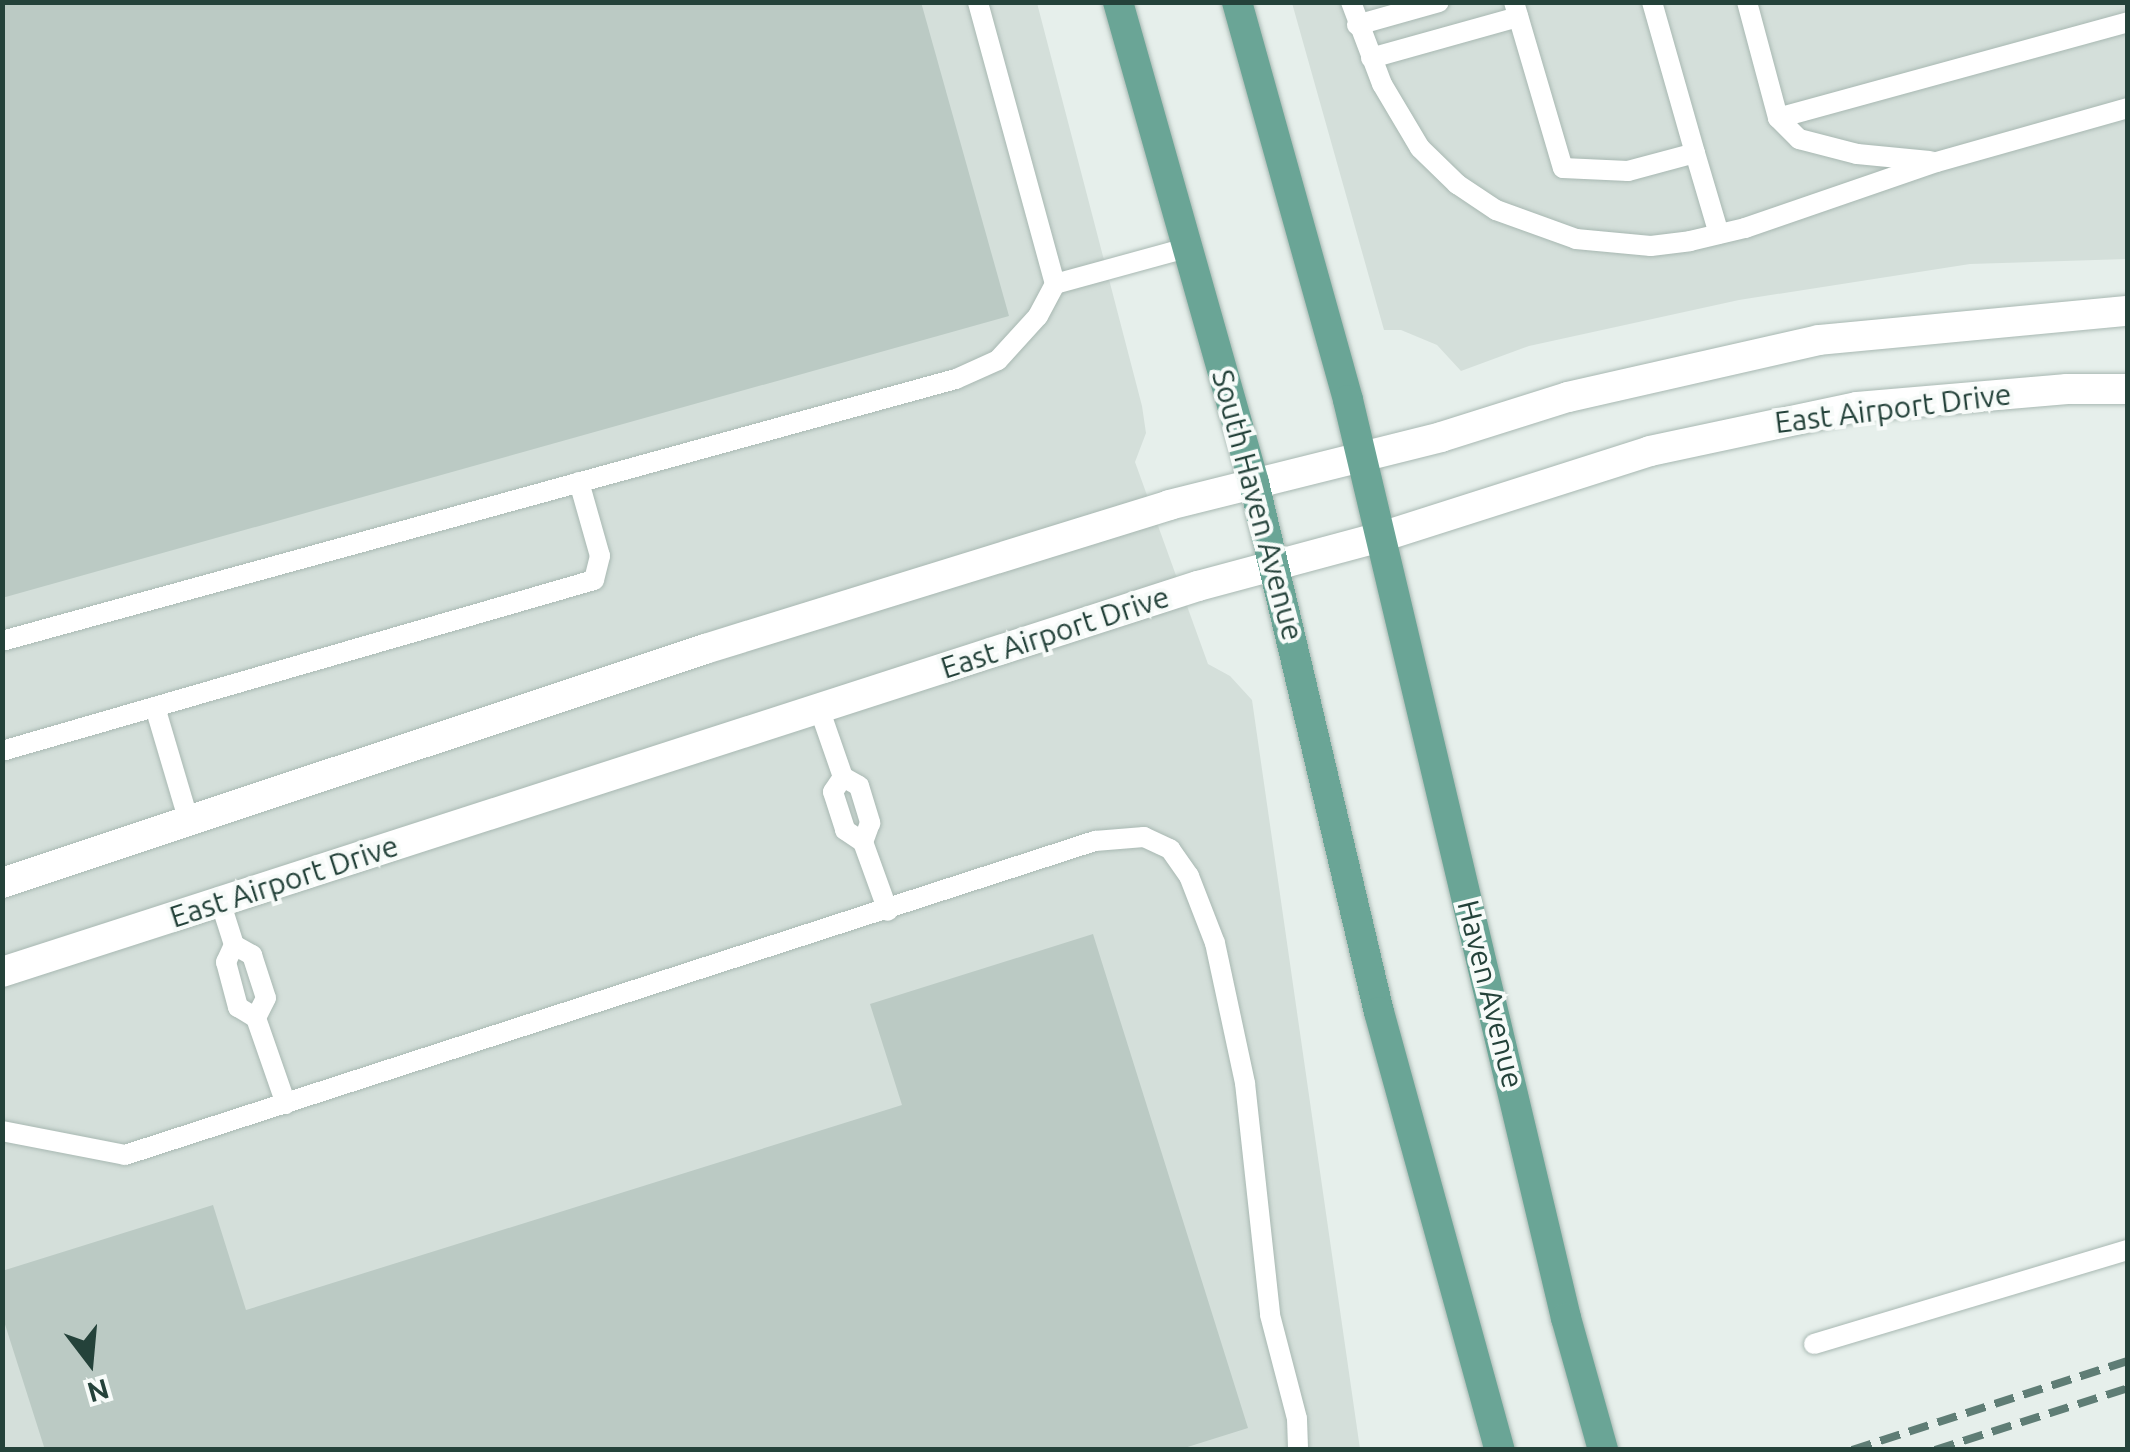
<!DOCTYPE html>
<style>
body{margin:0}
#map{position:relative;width:2130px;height:1452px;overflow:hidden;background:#e6efeb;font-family:Ubuntu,sans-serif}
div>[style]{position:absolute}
.built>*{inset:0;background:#d4dfda}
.building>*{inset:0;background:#bbcac4}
.roads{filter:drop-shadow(0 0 2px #a8b8b2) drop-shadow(0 0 2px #a8b8b2)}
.service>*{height:20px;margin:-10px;padding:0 10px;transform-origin:10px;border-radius:10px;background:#fff}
.secondary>*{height:30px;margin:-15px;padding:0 15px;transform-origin:15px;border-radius:15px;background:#fff}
.primary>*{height:30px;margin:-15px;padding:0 15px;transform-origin:15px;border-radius:15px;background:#6aa596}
.rail>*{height:8px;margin-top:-4px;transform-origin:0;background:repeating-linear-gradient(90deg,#5f7d75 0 20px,transparent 0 30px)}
span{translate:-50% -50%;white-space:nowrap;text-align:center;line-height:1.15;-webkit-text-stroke:8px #f7fbf9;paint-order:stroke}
.street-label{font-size:30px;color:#24423a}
.frame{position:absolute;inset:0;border:5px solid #24423a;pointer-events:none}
.north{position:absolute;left:40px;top:1312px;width:100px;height:100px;-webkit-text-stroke:8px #f7fbf9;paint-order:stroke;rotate:164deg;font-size:28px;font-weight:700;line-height:40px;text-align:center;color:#24423a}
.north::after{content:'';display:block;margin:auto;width:35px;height:45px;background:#24423a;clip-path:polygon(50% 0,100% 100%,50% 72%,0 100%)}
</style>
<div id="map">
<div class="built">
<i style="clip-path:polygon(3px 3px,1037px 3px,1142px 406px,1146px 433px,1135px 462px,1208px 664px,1230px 676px,1252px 700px,1360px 1449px,3px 1450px)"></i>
<i style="clip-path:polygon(1292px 3px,2127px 3px,2127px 259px,1970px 264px,1739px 300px,1529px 346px,1461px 371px,1437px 345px,1401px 330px,1384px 330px)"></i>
</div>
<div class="building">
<i style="clip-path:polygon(2px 2px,921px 2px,1009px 316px,2px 598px)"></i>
<i style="clip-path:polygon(1093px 934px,1248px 1428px,1178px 1450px,45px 1450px,2px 1315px,2px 1271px,213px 1205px,246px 1310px,902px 1105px,870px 1004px)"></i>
</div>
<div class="roads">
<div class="service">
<i style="left:1351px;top:2px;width:88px;rotate:69.3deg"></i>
<i style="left:1382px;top:84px;width:74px;rotate:59.3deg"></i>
<i style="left:1420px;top:148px;width:52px;rotate:44.2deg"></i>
<i style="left:1457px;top:184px;width:47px;rotate:33.7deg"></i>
<i style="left:1496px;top:210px;width:85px;rotate:19.9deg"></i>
<i style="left:1576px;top:239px;width:75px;rotate:5.3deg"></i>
<i style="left:1651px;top:246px;width:39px;rotate:-7deg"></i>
<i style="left:1690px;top:241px;width:57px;rotate:-13.3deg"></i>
<i style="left:1745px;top:228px;width:203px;rotate:-19deg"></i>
<i style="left:1937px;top:162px;width:198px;rotate:-15.8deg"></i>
<i style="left:1514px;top:2px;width:173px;rotate:73.6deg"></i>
<i style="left:1563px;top:168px;width:65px;rotate:2.6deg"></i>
<i style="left:1628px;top:171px;width:69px;rotate:-15deg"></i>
<i style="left:1695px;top:153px;width:84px;rotate:73.5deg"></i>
<i style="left:1652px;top:2px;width:157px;rotate:74.1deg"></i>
<i style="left:1747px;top:2px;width:120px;rotate:75deg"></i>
<i style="left:1778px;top:118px;width:30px;rotate:45deg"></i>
<i style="left:1799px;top:139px;width:60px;rotate:14.5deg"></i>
<i style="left:1857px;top:154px;width:73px;rotate:5.5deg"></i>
<i style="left:1357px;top:25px;width:85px;rotate:-15.7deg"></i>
<i style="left:1371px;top:58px;width:153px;rotate:-15.6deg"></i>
<i style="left:1778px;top:118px;width:363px;rotate:-15.3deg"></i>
<i style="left:1055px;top:284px;width:137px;rotate:-15.3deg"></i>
<i style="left:2px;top:641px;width:989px;rotate:-15.36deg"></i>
<i style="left:956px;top:379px;width:46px;rotate:-24.3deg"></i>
<i style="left:998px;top:360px;width:59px;rotate:-47.7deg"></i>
<i style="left:1038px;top:316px;width:36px;rotate:-62deg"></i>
<i style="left:1055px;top:284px;width:292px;rotate:-105.3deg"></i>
<i style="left:155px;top:707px;width:120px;rotate:73.5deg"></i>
<i style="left:819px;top:708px;width:73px;rotate:70.8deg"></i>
<i style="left:843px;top:777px;width:18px;rotate:29deg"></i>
<i style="left:859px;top:786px;width:39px;rotate:73deg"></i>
<i style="left:870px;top:823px;width:20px;rotate:110deg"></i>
<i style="left:2px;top:751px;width:616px;rotate:-16.11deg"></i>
<i style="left:594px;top:580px;width:25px;rotate:-76deg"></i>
<i style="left:600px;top:556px;width:77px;rotate:-105.8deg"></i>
<i style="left:843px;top:777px;width:18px;rotate:124deg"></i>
<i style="left:833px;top:792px;width:40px;rotate:72deg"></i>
<i style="left:845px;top:830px;width:22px;rotate:34deg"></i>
<i style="left:863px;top:842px;width:73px;rotate:70.1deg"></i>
<i style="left:220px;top:901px;width:46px;rotate:72.3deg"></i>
<i style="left:234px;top:945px;width:21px;rotate:29deg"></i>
<i style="left:252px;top:955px;width:45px;rotate:72deg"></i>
<i style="left:266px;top:998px;width:22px;rotate:117deg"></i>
<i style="left:234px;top:945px;width:19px;rotate:115deg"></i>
<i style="left:226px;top:962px;width:47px;rotate:75.1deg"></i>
<i style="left:238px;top:1007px;width:21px;rotate:31deg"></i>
<i style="left:256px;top:1018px;width:91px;rotate:70.8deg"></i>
<i style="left:2px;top:1131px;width:125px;rotate:11deg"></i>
<i style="left:125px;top:1155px;width:1020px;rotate:-17.94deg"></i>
<i style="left:1095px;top:841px;width:49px;rotate:-4.7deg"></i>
<i style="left:1144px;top:837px;width:29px;rotate:25deg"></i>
<i style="left:1170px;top:849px;width:33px;rotate:55deg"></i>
<i style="left:1189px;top:876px;width:72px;rotate:68.8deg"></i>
<i style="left:1215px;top:943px;width:143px;rotate:77.9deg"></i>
<i style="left:1245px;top:1083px;width:233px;rotate:83.8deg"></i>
<i style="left:1270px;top:1315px;width:107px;rotate:75.4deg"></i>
<i style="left:1297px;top:1419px;width:31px;rotate:88deg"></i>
<i style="left:1814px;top:1344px;width:328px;rotate:-16.7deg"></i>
</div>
<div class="secondary">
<i style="left:2px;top:883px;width:741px;rotate:-18.41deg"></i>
<i style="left:705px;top:649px;width:486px;rotate:-17.2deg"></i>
<i style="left:1169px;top:505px;width:280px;rotate:-14deg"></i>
<i style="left:1441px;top:437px;width:133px;rotate:-17.5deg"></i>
<i style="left:1568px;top:397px;width:257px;rotate:-12.8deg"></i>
<i style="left:1819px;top:340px;width:310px;rotate:-5.4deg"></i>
<i style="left:2px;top:972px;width:1257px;rotate:-17.89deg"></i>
<i style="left:1198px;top:586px;width:189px;rotate:-15deg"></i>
<i style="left:1381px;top:537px;width:282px;rotate:-17.7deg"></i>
<i style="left:1650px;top:451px;width:212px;rotate:-12deg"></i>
<i style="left:1857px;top:407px;width:211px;rotate:-4.9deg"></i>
<i style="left:2067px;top:389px;width:61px"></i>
</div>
<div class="primary">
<i style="left:1118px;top:2px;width:500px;rotate:74.2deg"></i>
<i style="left:1254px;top:483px;width:544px;rotate:76.71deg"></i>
<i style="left:1379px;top:1012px;width:454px;rotate:74.6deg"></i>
<i style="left:1237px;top:2px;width:413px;rotate:74.4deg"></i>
<i style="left:1348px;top:400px;width:944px;rotate:76.64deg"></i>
<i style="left:1566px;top:1318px;width:137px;rotate:74.3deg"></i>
</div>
</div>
<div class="rail">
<i style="left:1852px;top:1450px;width:290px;rotate:-17.9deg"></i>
<i style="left:1935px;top:1450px;width:203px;rotate:-17.8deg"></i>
</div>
<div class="street-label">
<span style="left:1893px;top:408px;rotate:-7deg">East Airport Drive</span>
<span style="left:1258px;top:505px;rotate:75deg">South Haven Avenue</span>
<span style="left:1055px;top:632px;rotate:-18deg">East Airport Drive</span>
<span style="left:284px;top:881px;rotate:-18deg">East Airport Drive</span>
<span style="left:1491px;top:994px;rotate:76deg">Haven Avenue</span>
</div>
<div class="frame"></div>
<div class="north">N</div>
</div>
